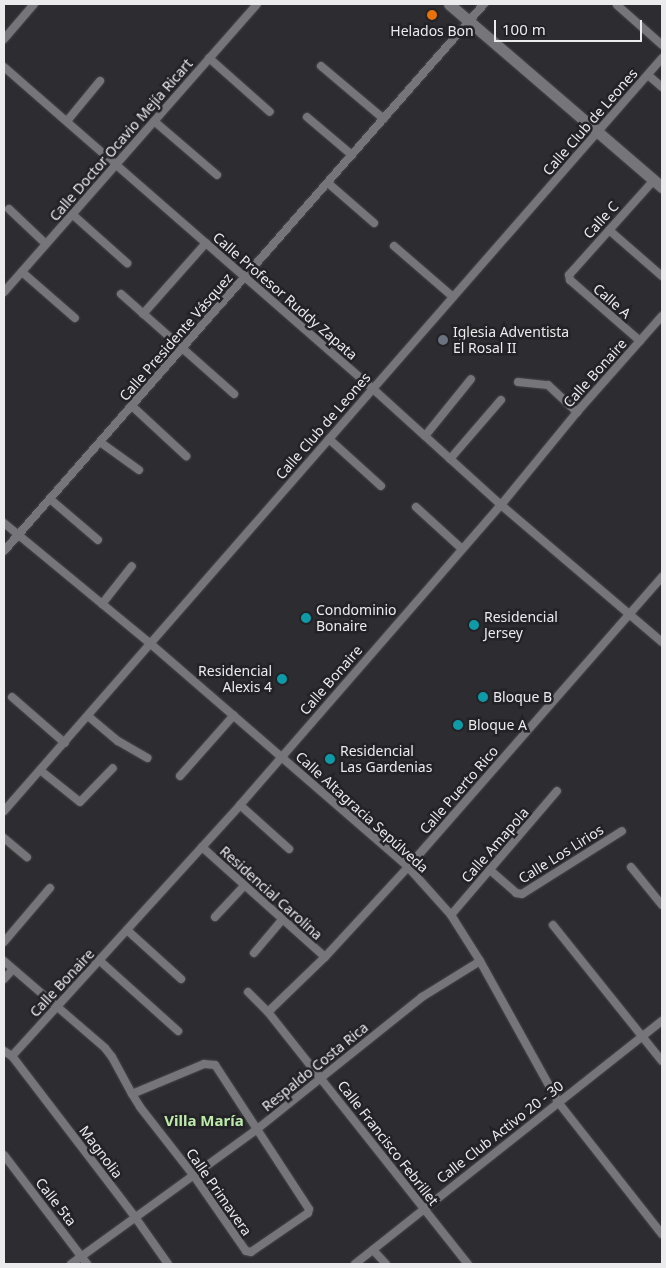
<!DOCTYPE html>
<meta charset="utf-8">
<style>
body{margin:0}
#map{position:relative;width:666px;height:1268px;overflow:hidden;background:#2d2c30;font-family:"Noto Sans",sans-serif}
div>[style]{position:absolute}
.roads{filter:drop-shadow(0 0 1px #48474b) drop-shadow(0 0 1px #48474b)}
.street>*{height:8px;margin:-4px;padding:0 4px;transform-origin:4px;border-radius:4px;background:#76757a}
.secondary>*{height:11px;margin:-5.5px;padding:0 5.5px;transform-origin:5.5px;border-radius:5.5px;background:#76757a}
.dots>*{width:14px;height:14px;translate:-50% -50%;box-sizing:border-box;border:2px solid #232226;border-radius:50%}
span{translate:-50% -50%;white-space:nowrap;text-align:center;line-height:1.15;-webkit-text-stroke:5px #232226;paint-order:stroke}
.poi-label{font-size:14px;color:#ebeaed}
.left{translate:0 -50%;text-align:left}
.right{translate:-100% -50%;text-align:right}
.street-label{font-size:14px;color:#ebeaed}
.neighbourhood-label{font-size:15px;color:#bcebaa;font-weight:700}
.frame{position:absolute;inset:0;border:5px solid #ebeaed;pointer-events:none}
.scale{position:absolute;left:494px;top:20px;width:148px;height:22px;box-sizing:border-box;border:2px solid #ebeaed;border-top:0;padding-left:6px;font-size:15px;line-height:18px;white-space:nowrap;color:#ebeaed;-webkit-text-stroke:4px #232226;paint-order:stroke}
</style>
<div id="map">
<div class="roads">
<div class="street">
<i style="left:617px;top:5px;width:60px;rotate:41.6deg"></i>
<i style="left:4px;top:39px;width:46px;rotate:-49.4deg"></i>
<i style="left:209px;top:58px;width:81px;rotate:41.5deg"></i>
<i style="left:321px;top:66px;width:82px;rotate:40.1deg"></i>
<i style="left:4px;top:67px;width:488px;rotate:41.1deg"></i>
<i style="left:372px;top:388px;width:174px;rotate:42.2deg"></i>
<i style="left:501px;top:505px;width:211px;rotate:40.4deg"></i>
<i style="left:648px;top:75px;width:18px;rotate:41deg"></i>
<i style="left:307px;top:117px;width:59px;rotate:40.2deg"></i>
<i style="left:67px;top:121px;width:52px;rotate:-50.5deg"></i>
<i style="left:154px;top:121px;width:83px;rotate:40.6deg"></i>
<i style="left:328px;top:183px;width:61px;rotate:41deg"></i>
<i style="left:9px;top:209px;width:51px;rotate:43.4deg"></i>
<i style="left:72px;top:214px;width:74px;rotate:41.7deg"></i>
<i style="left:609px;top:230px;width:70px;rotate:41deg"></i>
<i style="left:394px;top:246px;width:78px;rotate:40.8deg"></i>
<i style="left:22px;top:272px;width:70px;rotate:41deg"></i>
<i style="left:4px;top:292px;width:383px;rotate:-48.7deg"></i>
<i style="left:121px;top:294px;width:151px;rotate:41.5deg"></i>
<i style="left:143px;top:314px;width:95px;rotate:-48.4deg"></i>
<i style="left:640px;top:341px;width:93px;rotate:-138.9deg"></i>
<i style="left:570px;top:280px;width:5px;rotate:-101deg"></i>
<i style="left:569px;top:275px;width:127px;rotate:-48.2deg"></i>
<i style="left:518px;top:382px;width:30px;rotate:6deg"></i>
<i style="left:548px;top:385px;width:40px;rotate:43deg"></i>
<i style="left:132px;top:406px;width:74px;rotate:42.8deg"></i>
<i style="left:425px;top:436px;width:73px;rotate:-51.1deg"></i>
<i style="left:329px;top:439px;width:70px;rotate:42.1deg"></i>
<i style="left:100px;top:442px;width:48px;rotate:35.7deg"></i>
<i style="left:450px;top:459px;width:78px;rotate:-49.2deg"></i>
<i style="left:50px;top:499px;width:63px;rotate:40.5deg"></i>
<i style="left:416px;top:507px;width:62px;rotate:42.4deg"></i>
<i style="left:4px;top:523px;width:192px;rotate:39.5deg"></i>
<i style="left:152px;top:645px;width:339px;rotate:40.9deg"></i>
<i style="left:408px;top:867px;width:64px;rotate:48.1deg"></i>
<i style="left:451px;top:915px;width:54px;rotate:57.8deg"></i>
<i style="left:480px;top:961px;width:161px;rotate:61deg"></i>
<i style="left:558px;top:1102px;width:168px;rotate:51.8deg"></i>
<i style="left:4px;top:551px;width:728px;rotate:-48.73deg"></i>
<i style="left:102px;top:604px;width:48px;rotate:-51.7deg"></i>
<i style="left:12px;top:697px;width:70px;rotate:41deg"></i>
<i style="left:88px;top:716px;width:39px;rotate:40deg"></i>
<i style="left:118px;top:741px;width:34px;rotate:30deg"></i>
<i style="left:40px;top:770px;width:51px;rotate:38.7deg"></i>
<i style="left:80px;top:802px;width:47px;rotate:-45.9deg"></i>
<i style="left:180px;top:776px;width:81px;rotate:-48.5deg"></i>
<i style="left:240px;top:805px;width:66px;rotate:41.9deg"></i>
<i style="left:4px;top:811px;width:1000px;rotate:-48.85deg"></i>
<i style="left:4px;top:838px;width:30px;rotate:40deg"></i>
<i style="left:202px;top:847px;width:165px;rotate:41.8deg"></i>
<i style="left:631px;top:867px;width:49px;rotate:50.8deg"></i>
<i style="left:490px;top:870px;width:35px;rotate:41deg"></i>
<i style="left:516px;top:893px;width:6px;rotate:9deg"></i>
<i style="left:522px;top:894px;width:118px;rotate:-32.2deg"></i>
<i style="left:451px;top:915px;width:163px;rotate:-49.5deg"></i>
<i style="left:215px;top:917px;width:42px;rotate:-46.9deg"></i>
<i style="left:553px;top:925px;width:174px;rotate:51.3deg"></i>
<i style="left:127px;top:930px;width:73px;rotate:42.2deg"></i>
<i style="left:4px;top:942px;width:71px;rotate:-49.6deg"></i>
<i style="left:254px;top:953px;width:43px;rotate:-49.7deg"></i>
<i style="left:4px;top:961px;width:133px;rotate:40.7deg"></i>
<i style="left:105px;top:1048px;width:11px;rotate:52deg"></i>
<i style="left:112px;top:1057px;width:42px;rotate:61.6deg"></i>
<i style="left:132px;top:1094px;width:15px;rotate:58deg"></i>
<i style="left:140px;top:1107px;width:88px;rotate:52deg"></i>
<i style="left:194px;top:1176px;width:91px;rotate:55.3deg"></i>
<i style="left:246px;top:1251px;width:5px;rotate:11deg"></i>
<i style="left:251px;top:1252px;width:69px;rotate:-34.4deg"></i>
<i style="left:308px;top:1213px;width:4px;rotate:-76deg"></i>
<i style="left:309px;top:1209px;width:172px;rotate:-123.1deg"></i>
<i style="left:215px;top:1065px;width:11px;rotate:-175deg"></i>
<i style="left:204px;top:1064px;width:78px;rotate:157.4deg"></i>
<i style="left:100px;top:961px;width:105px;rotate:41.9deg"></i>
<i style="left:4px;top:979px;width:13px;rotate:-48deg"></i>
<i style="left:248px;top:992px;width:28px;rotate:45deg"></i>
<i style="left:268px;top:1012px;width:322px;rotate:51.6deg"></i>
<i style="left:268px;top:1012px;width:79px;rotate:-44deg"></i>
<i style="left:325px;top:957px;width:122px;rotate:-47.3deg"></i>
<i style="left:408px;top:867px;width:386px;rotate:-48.8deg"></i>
<i style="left:4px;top:1051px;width:9px;rotate:32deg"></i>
<i style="left:12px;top:1056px;width:203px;rotate:52.6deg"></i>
<i style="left:135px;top:1217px;width:57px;rotate:54.9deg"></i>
<i style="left:12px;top:1056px;width:339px;rotate:-47.7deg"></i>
<i style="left:240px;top:805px;width:398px;rotate:-49deg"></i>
<i style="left:501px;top:505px;width:120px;rotate:-50.7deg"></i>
<i style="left:577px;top:412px;width:128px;rotate:-48.5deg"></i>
<i style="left:4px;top:1155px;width:137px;rotate:52.7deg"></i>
<i style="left:373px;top:1250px;width:19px;rotate:47deg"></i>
<i style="left:71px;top:1264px;width:228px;rotate:-35.9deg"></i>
<i style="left:256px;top:1130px;width:213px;rotate:-38.7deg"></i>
<i style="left:422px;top:997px;width:68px;rotate:-31.8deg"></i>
<i style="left:355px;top:1264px;width:392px;rotate:-38.4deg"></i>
</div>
<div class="secondary">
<i style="left:449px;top:4px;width:281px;rotate:40.7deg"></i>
</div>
</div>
<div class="dots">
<i style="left:432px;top:15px;background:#e8710a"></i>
<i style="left:443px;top:340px;background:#6b7280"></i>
<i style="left:306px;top:618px;background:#0f9aa8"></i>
<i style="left:474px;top:625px;background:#0f9aa8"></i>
<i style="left:282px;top:679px;background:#0f9aa8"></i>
<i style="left:483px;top:697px;background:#0f9aa8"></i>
<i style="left:458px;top:725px;background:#0f9aa8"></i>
<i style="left:330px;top:759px;background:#0f9aa8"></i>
</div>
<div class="poi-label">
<span style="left:432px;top:31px">Helados Bon</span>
<span class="left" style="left:453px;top:340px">Iglesia Adventista<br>El Rosal II</span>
<span class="left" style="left:316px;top:618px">Condominio<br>Bonaire</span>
<span class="left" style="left:484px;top:625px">Residencial<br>Jersey</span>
<span class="right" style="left:272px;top:679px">Residencial<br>Alexis 4</span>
<span class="left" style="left:493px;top:697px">Bloque B</span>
<span class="left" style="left:468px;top:725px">Bloque A</span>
<span class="left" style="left:340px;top:759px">Residencial<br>Las Gardenias</span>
</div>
<div class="street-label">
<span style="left:590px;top:122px;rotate:-49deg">Calle Club de Leones</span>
<span style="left:121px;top:140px;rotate:-49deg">Calle Doctor Ocavio Mejía Ricart</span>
<span style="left:601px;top:220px;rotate:-48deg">Calle C</span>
<span style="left:285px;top:296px;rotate:41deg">Calle Profesor Ruddy Zapata</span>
<span style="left:612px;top:301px;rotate:41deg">Calle A</span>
<span style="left:176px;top:337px;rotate:-49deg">Calle Presidente Vásquez</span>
<span style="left:595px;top:373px;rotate:-48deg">Calle Bonaire</span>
<span style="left:323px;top:426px;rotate:-49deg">Calle Club de Leones</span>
<span style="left:331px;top:680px;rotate:-49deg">Calle Bonaire</span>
<span style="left:459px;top:790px;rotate:-49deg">Calle Puerto Rico</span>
<span style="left:362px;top:812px;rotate:42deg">Calle Altagracia Sepúlveda</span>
<span style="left:495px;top:845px;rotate:-49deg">Calle Amapola</span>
<span style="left:561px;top:854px;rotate:-32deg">Calle Los Lirios</span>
<span style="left:271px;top:893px;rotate:42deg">Residencial Carolina</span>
<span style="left:62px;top:983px;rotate:-47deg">Calle Bonaire</span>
<span style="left:315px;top:1067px;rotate:-39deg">Respaldo Costa Rica</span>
<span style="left:500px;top:1132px;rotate:-38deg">Calle Club Activo 20 - 30</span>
<span style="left:388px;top:1143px;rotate:52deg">Calle Francisco Febrillet</span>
<span style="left:101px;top:1152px;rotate:53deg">Magnolia</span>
<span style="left:219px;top:1192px;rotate:55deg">Calle Primavera</span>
<span style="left:56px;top:1202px;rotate:52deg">Calle 5ta</span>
</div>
<div class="neighbourhood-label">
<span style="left:204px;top:1121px">Villa María</span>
</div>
<div class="frame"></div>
<div class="scale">100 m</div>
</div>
